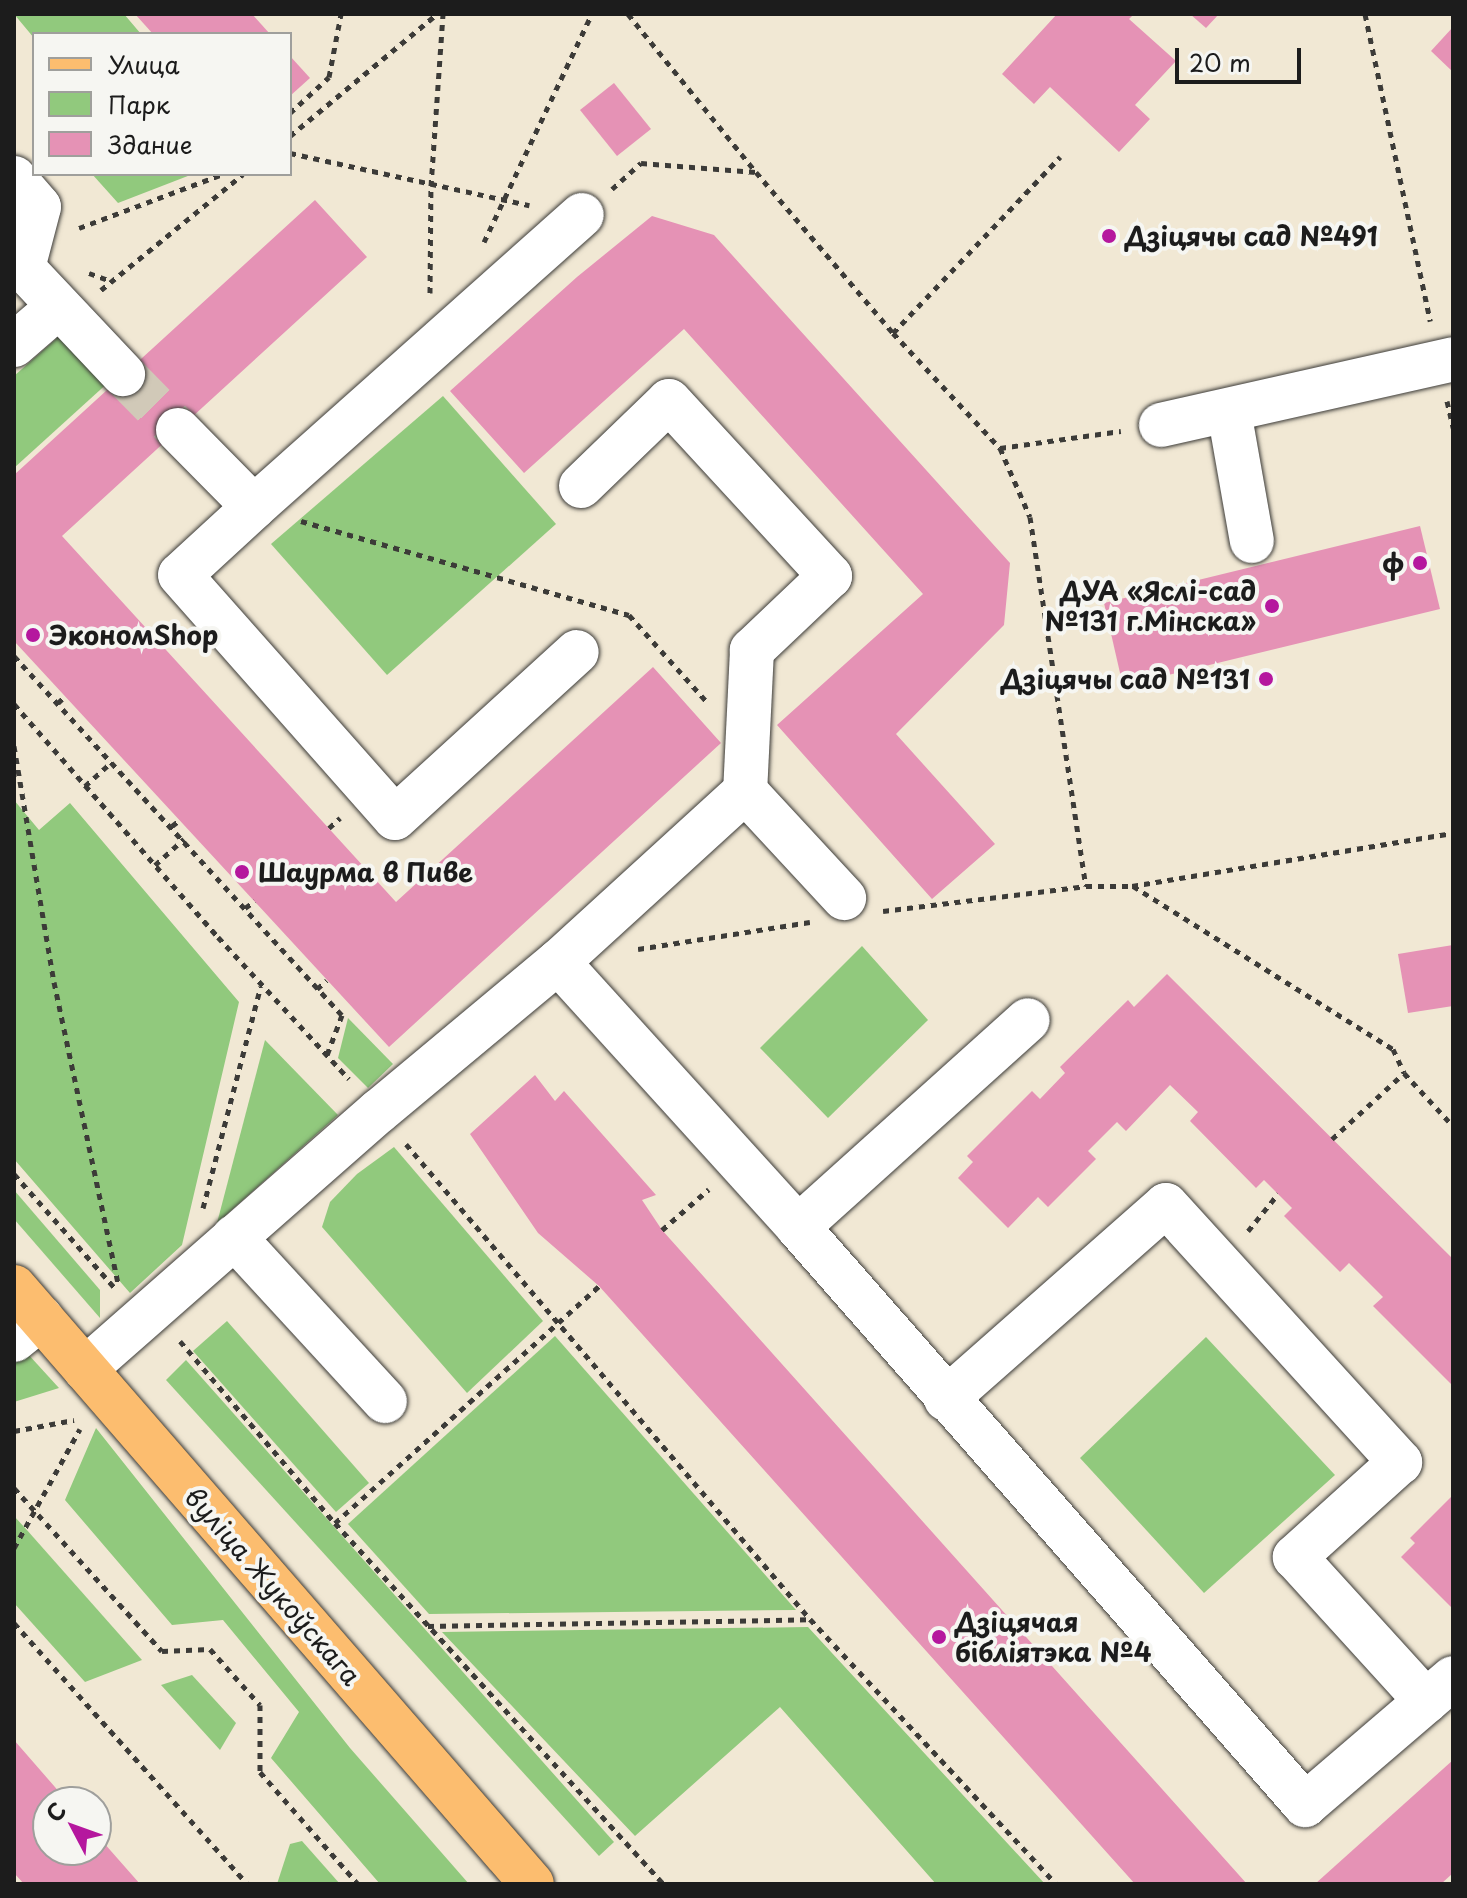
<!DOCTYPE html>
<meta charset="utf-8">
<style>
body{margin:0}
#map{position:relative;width:1467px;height:1898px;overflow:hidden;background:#f1e8d4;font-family:"Playpen Sans",sans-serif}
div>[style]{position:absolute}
.green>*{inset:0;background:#91c97d}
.building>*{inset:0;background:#e592b5}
.minor-tunnel>*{height:44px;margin-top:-22px;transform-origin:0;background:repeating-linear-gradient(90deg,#d1c9b8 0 44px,transparent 0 66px)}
.path>*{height:5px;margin-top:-2.5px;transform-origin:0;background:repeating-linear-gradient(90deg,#3c3b38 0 6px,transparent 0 12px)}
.roads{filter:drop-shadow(0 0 2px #3c3b38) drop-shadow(0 0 2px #3c3b38)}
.minor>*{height:44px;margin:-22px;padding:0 22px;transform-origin:22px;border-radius:22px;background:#fff}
.major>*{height:44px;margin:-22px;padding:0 22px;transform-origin:22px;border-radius:22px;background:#fcbd6f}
.dots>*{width:22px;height:22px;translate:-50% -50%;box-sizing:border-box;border:4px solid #f6f6f2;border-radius:50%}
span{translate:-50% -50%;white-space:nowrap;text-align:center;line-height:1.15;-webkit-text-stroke:8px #f6f6f2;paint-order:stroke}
.poi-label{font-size:26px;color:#1c1c1c;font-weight:700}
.left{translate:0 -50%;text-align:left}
.right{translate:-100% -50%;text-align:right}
.street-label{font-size:26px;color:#1c1c1c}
.frame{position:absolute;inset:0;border:16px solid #1c1c1c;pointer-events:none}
.legend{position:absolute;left:32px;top:32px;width:260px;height:144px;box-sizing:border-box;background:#f6f6f2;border:2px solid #9f9f9c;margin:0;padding:10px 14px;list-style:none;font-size:24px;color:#1c1c1c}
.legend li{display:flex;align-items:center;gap:16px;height:40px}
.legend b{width:40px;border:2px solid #9f9f9c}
.north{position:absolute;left:32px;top:1786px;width:80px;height:80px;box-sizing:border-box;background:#f6f6f2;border:2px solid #9f9f9c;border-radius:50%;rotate:311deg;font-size:22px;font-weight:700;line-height:32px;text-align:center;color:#1c1c1c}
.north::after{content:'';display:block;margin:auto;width:28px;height:36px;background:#b5179e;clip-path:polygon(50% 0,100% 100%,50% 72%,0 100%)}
.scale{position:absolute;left:1175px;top:48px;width:126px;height:36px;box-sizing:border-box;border:4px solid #1c1c1c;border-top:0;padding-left:10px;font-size:24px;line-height:28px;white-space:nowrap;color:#1c1c1c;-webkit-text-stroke:6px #f6f6f2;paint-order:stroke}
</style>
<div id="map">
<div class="green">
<i style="clip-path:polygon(14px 14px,124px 14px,141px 34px,34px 34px,34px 38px)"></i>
<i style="clip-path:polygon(92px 174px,193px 174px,118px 203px)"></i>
<i style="clip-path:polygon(65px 331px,111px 380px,14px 468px,14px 376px)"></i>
<i style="clip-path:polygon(443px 396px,556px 524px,387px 675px,271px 544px)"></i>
<i style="clip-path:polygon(14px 800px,39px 830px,70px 803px,239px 1002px,182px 1245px,130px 1293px,14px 1159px)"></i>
<i style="clip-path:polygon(862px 946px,928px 1020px,828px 1118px,760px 1048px)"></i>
<i style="clip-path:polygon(348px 1018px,393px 1064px,368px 1088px,338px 1058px)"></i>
<i style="clip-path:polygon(265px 1040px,338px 1115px,217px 1223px)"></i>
<i style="clip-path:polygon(394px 1147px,543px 1321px,467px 1393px,322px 1227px,330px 1202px,357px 1174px)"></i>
<i style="clip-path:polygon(14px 1190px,100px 1290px,100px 1318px,14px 1219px)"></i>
<i style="clip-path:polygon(227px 1321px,369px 1483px,336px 1512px,193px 1351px)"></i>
<i style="clip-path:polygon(555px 1336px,796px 1610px,429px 1614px,348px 1524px)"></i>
<i style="clip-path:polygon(1206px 1337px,1335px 1475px,1204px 1593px,1080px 1458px)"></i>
<i style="clip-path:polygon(27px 1353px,59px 1388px,14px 1402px,14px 1364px)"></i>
<i style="clip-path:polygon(186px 1360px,614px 1842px,599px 1856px,166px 1380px)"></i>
<i style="clip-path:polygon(96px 1428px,350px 1748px,469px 1884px,380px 1884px,271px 1758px,299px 1712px,223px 1620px,172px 1625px,65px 1500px)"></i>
<i style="clip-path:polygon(14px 1516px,26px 1529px,142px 1660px,85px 1682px,14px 1603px)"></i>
<i style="clip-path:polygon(808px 1627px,1045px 1884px,936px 1884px,780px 1707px,635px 1836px,442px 1632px)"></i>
<i style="clip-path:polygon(192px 1675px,236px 1723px,220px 1750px,161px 1685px)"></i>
<i style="clip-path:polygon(302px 1841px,340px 1884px,277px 1884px,290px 1844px)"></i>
</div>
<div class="building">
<i style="clip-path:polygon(135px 14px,252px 14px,270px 34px,153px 34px)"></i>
<i style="clip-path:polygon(1057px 14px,1134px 14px,1129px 19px,1176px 61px,1135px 105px,1150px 119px,1119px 152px,1050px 87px,1034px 104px,1002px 74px)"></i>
<i style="clip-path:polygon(1190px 14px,1219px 14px,1206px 28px)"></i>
<i style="clip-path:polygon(1453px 27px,1453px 72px,1431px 51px)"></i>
<i style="clip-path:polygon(290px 56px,310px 78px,290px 96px)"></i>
<i style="clip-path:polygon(614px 83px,651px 129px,617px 156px,580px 110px)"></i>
<i style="clip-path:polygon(315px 200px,367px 257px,62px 536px,396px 902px,653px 667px,721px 743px,389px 1047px,14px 641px,14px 475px)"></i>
<i style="clip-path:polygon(652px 216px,714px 235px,1010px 563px,1004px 625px,896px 734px,995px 844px,932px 899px,777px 725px,923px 594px,684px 329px,524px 473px,450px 391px,577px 277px)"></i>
<i style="clip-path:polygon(1420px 526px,1440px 609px,1123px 686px,1104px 603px)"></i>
<i style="clip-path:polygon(1453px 945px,1453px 1006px,1408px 1013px,1398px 954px)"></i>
<i style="clip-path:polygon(1167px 974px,1453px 1259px,1453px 1386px,1373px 1306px,1383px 1297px,1349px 1263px,1340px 1272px,1284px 1216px,1292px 1208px,1264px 1180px,1256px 1188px,1190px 1121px,1198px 1112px,1170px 1085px,1126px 1131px,1117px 1122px,1088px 1151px,1096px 1159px,1048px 1207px,1038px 1197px,1008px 1228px,958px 1178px,973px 1162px,967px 1156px,1032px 1091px,1040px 1099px,1065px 1073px,1060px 1067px,1128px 1000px,1134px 1007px)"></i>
<i style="clip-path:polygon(535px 1075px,555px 1101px,564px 1091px,656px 1195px,642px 1200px,662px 1230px,1247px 1884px,1135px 1884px,599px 1286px,538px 1233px,470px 1134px)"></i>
<i style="clip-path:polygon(1453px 1495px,1453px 1609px,1401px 1557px,1415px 1543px,1410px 1538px)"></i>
<i style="clip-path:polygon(14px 1740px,68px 1802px,48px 1802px,48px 1850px,96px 1850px,96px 1834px,140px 1884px,24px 1884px,14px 1873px)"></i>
<i style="clip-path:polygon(1453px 1760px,1453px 1873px,1441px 1884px,1315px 1884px)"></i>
</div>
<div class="minor-tunnel">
<i style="left:123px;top:374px;width:78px;rotate:45.5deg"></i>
</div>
<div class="path">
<i style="left:628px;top:14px;width:202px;rotate:51deg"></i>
<i style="left:1365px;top:14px;width:314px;rotate:78deg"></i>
<i style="left:290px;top:113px;width:53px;rotate:-42.7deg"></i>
<i style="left:329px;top:77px;width:64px;rotate:-79.2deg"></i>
<i style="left:290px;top:136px;width:191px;rotate:-39.7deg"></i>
<i style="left:290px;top:153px;width:245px;rotate:12.3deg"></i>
<i style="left:612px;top:189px;width:39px;rotate:-42deg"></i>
<i style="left:641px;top:163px;width:115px;rotate:4.5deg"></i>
<i style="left:756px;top:172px;width:211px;rotate:49.6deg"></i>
<i style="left:893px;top:333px;width:157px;rotate:47.1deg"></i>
<i style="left:1000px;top:448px;width:75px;rotate:66.5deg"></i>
<i style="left:1030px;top:517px;width:373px;rotate:81.4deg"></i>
<i style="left:79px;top:228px;width:154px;rotate:-20.6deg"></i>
<i style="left:484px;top:242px;width:252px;rotate:-64.7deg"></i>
<i style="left:89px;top:273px;width:23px;rotate:20deg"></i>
<i style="left:101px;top:290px;width:183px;rotate:-39.2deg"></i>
<i style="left:430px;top:293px;width:107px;rotate:-89.5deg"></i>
<i style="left:431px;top:186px;width:172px;rotate:-86deg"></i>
<i style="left:893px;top:333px;width:243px;rotate:-46.5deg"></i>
<i style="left:1447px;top:401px;width:28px;rotate:77deg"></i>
<i style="left:1000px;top:448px;width:122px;rotate:-8deg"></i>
<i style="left:301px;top:521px;width:341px;rotate:16deg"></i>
<i style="left:629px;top:615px;width:117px;rotate:48.1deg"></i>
<i style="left:14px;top:656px;width:486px;rotate:47.6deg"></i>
<i style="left:342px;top:1015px;width:43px;rotate:110.6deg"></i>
<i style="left:58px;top:703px;width:10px;rotate:-45deg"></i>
<i style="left:14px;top:704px;width:310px;rotate:48.8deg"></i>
<i style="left:218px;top:937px;width:193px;rotate:47.3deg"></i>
<i style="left:14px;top:746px;width:239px;rotate:80.4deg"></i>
<i style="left:54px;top:982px;width:308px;rotate:78deg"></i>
<i style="left:85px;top:786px;width:36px;rotate:-42deg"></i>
<i style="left:172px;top:826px;width:11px;rotate:-38deg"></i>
<i style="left:329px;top:828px;width:15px;rotate:-42deg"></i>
<i style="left:155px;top:865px;width:39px;rotate:-42deg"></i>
<i style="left:1133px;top:886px;width:307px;rotate:32.1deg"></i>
<i style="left:1393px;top:1049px;width:26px;rotate:65deg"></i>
<i style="left:1404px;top:1073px;width:72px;rotate:47.2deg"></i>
<i style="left:245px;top:908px;width:12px;rotate:-35deg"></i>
<i style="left:883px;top:911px;width:205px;rotate:-7deg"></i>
<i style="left:1086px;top:886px;width:46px"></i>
<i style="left:1132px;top:886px;width:325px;rotate:-9.4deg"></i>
<i style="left:638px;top:949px;width:174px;rotate:-8.9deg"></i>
<i style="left:317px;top:989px;width:13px;rotate:-42deg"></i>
<i style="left:1332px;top:1139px;width:98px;rotate:-42.5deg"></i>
<i style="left:406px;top:1144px;width:624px;rotate:49.62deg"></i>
<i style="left:810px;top:1619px;width:362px;rotate:47.1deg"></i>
<i style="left:14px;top:1174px;width:151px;rotate:48.5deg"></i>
<i style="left:203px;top:1208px;width:229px;rotate:-75.4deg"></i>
<i style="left:662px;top:1230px;width:62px;rotate:-41.1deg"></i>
<i style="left:1248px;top:1231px;width:48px;rotate:-51deg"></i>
<i style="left:180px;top:1341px;width:239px;rotate:49.6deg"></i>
<i style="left:335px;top:1523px;width:488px;rotate:47.7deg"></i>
<i style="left:14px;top:1431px;width:61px;rotate:-10.4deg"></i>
<i style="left:14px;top:1488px;width:220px;rotate:47.8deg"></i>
<i style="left:162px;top:1651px;width:48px;rotate:-2.4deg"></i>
<i style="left:210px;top:1649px;width:75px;rotate:48.2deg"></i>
<i style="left:260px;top:1705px;width:67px;rotate:90deg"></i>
<i style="left:260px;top:1772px;width:149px;rotate:48.8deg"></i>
<i style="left:335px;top:1523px;width:355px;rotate:-41.9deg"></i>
<i style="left:14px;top:1548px;width:136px;rotate:-61deg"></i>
<i style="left:14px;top:1623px;width:350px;rotate:48.2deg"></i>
<i style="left:428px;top:1626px;width:382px;rotate:-1deg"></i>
</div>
<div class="roads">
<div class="minor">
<i style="left:14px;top:178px;width:38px;rotate:49deg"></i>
<i style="left:39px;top:207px;width:63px;rotate:104.7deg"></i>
<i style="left:23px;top:268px;width:146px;rotate:46.7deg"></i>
<i style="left:14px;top:345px;width:58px;rotate:-40.8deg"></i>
<i style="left:1229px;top:411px;width:132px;rotate:80deg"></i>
<i style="left:1161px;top:425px;width:299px;rotate:-12.7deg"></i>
<i style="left:178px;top:430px;width:108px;rotate:45.4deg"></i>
<i style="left:254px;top:507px;width:100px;rotate:137.4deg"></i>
<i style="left:180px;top:575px;width:324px;rotate:48.5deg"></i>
<i style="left:395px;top:818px;width:246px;rotate:-42.4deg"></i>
<i style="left:581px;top:486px;width:122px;rotate:-44deg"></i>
<i style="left:669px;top:401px;width:238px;rotate:47.4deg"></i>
<i style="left:830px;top:576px;width:108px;rotate:136.5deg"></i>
<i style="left:752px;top:650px;width:141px;rotate:92.8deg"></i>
<i style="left:254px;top:507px;width:439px;rotate:-41.7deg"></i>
<i style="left:558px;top:962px;width:358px;rotate:47.8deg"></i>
<i style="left:798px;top:1227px;width:769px;rotate:48.74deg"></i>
<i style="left:1305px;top:1805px;width:195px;rotate:-40.6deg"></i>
<i style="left:798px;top:1227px;width:309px;rotate:-42deg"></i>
<i style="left:234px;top:1237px;width:223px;rotate:47.4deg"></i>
<i style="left:14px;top:1340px;width:35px;rotate:-39deg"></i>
<i style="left:85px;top:1369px;width:391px;rotate:-41.3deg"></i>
<i style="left:379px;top:1111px;width:233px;rotate:-39.8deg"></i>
<i style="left:558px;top:962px;width:253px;rotate:-42.4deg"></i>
<i style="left:745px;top:791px;width:146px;rotate:47.2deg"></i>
<i style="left:946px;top:1399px;width:293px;rotate:-41.4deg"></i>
<i style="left:1166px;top:1205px;width:348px;rotate:47.7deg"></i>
<i style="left:1400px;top:1462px;width:142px;rotate:137.9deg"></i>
<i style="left:1295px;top:1557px;width:195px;rotate:47.7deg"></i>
</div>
<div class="major">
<i style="left:14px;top:1287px;width:790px;rotate:49.05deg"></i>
</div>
</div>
<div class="dots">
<i style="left:1109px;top:236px;background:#b5179e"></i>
<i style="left:1420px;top:563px;background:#b5179e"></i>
<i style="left:1272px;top:606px;background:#b5179e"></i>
<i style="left:33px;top:635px;background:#b5179e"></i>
<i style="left:1266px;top:679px;background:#b5179e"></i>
<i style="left:242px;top:872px;background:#b5179e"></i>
<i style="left:939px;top:1637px;background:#b5179e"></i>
</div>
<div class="poi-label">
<span class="left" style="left:1125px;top:236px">Дзіцячы сад №491</span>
<span class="right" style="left:1404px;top:563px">ф</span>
<span class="right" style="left:1256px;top:606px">ДУА «Яслі-сад<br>№131 г.Мінска»</span>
<span class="left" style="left:49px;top:635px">ЭкономShop</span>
<span class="right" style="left:1250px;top:679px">Дзіцячы сад №131</span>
<span class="left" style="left:258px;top:872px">Шаурма в Пиве</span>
<span class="left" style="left:955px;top:1637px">Дзіцячая<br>бібліятэка №4</span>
</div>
<div class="street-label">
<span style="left:273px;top:1586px;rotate:49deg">вуліца Жукоўскага</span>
</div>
<div class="frame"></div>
<ul class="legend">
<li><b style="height:10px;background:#fcbd6f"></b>Улица</li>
<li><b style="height:22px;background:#91c97d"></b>Парк</li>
<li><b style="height:22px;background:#e592b5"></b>Здание</li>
</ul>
<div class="north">С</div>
<div class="scale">20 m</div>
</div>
